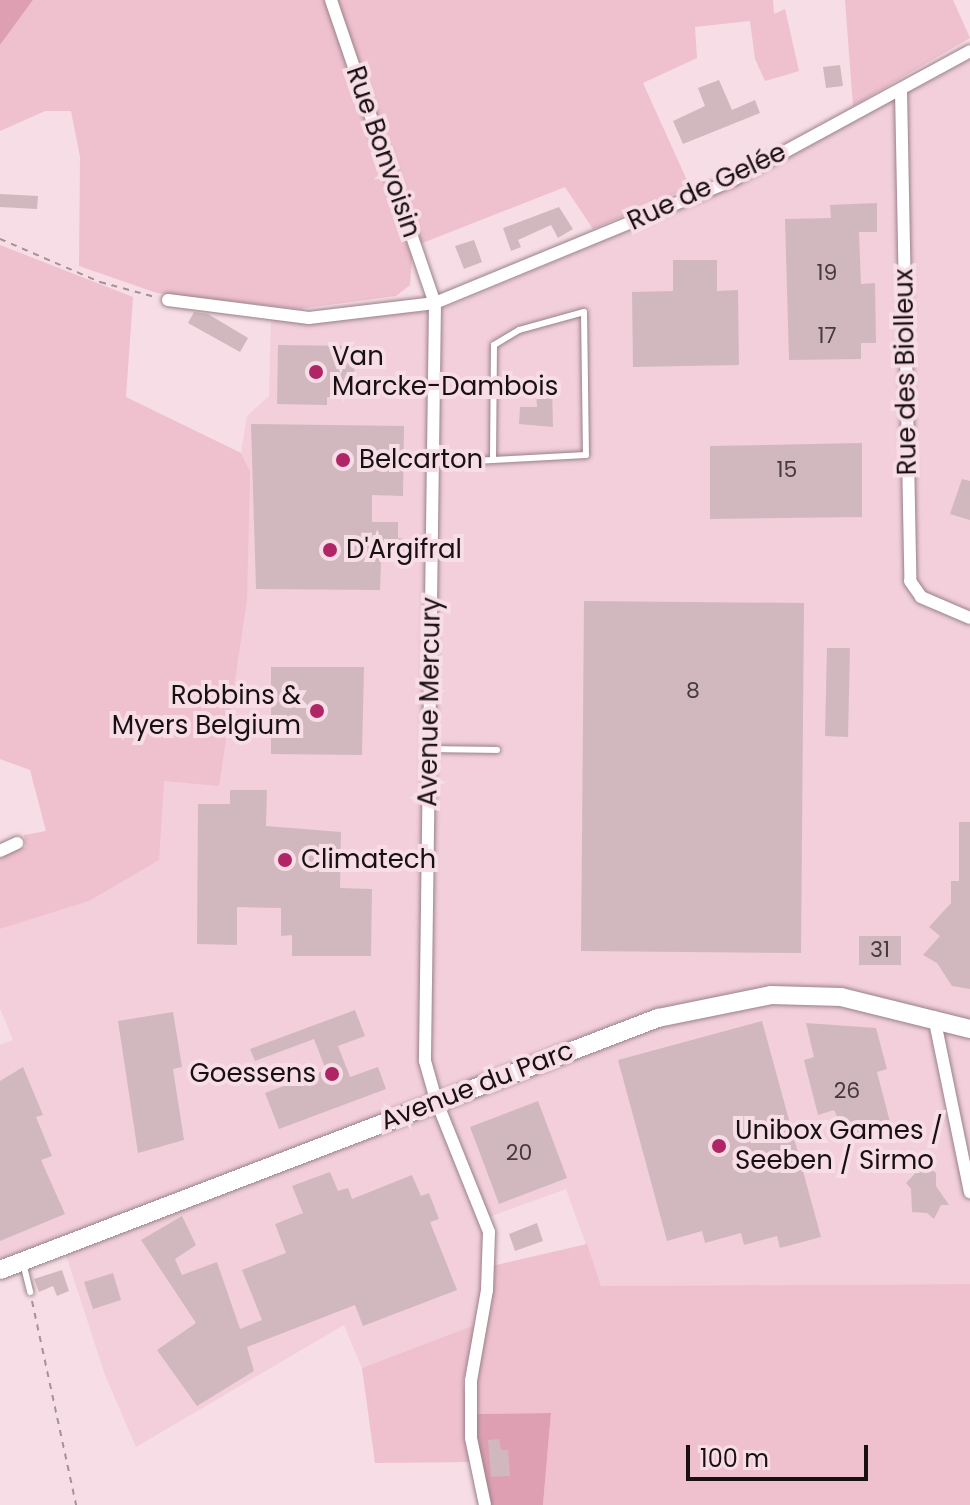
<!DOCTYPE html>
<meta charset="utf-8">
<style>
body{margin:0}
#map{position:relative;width:970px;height:1505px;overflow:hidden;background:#f7dde5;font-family:Poppins,sans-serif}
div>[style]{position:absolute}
.built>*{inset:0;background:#f2cfda}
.green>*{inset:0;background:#efc0ce}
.forest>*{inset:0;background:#df9fb3}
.building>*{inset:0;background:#d1b8bf}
.path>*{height:2px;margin-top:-1px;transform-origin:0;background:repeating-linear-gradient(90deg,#a59197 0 6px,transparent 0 12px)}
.roads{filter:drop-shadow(0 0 2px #998188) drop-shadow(0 0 2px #998188)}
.lane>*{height:6px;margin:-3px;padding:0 3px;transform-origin:3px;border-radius:3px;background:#fff}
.street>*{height:12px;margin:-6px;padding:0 6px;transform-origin:6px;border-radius:6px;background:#fff}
.secondary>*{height:18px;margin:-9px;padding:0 9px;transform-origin:9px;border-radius:9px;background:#fff}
.dots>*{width:22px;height:22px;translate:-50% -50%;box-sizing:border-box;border:4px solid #f7dde5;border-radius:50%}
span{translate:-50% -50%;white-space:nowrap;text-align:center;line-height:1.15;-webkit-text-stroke:8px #f7dde5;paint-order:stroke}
.number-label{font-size:22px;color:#473a3e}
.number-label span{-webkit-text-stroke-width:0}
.street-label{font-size:26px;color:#191013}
.poi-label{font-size:26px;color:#191013}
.left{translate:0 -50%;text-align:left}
.right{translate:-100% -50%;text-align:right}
.scale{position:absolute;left:686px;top:1445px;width:182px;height:36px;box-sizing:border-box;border:4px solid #191013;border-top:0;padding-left:10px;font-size:24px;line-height:28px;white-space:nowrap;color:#191013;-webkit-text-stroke:6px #f7dde5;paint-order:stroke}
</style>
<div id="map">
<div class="built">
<i style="clip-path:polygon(970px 55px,970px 1284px,601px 1286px,566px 1189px,489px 1217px,477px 1324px,362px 1368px,344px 1325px,136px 1447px,105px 1375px,65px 1252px,0 1258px,0 1045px,13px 1040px,0 1008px,0 929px,89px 901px,164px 781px,219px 785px,250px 471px,241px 453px,247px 416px,269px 396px,271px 320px,438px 311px,736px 185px)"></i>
</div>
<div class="green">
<i style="clip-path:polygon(33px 0,325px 0,412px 258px,410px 285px,396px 296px,299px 309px,157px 293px,79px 266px,80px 157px,71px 111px,45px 111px,0 131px,0 45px)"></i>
<i style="clip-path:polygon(335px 0,773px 0,774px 14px,785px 9px,799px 71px,765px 81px,755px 59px,750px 21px,695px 27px,697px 58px,643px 83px,690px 187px,593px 229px,565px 187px,420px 244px)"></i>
<i style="clip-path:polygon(845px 0,953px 0,970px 38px,853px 106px)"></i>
<i style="clip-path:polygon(0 245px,133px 297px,126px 397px,241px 453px,250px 471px,247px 600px,219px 786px,164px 781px,159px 860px,89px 901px,0 929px,0 854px,26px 847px,24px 835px,46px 831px,30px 770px,0 759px)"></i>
<i style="clip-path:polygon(587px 1244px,601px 1286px,970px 1284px,970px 1505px,543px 1505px,551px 1413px,473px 1414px,472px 1366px,492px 1266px)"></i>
<i style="clip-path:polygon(477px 1324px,463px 1382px,472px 1462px,375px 1463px,362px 1368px)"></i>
</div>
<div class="forest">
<i style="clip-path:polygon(0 0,33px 0,0 45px)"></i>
<i style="clip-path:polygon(551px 1413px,543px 1505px,487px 1505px,473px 1414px)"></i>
</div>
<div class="building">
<i style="clip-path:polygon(840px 65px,843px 86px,826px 88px,823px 67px)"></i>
<i style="clip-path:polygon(719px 80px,732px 110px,755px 100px,760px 113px,683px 144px,673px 121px,705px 106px,698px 88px)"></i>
<i style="clip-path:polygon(0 194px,38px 196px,37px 209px,0 207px)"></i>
<i style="clip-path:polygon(877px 203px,877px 232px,859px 232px,861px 284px,875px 283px,876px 343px,861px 343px,861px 359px,789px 360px,785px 219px,831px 218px,830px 205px)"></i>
<i style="clip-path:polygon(559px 207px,573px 229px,558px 238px,551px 225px,518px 240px,521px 247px,511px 251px,503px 228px)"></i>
<i style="clip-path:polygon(474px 240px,482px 262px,464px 269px,455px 246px)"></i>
<i style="clip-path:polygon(673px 260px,717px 260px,717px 291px,738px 290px,739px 365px,633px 367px,632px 292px,673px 291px)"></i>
<i style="clip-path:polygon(194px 312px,208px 314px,248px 338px,240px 352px,188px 323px)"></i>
<i style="clip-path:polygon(278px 345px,355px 346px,354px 397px,327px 397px,327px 405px,277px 404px)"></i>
<i style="clip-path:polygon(552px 387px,553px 427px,519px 424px,520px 407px,537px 407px,536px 388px)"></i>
<i style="clip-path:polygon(251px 424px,404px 426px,403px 496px,372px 495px,372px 522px,398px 522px,398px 538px,404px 539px,404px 562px,381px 562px,380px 590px,256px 589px)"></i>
<i style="clip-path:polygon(862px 443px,862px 517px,710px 519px,710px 446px)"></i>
<i style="clip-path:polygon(962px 479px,970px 481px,970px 520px,950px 514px)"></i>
<i style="clip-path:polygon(584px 601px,804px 603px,801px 953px,581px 951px)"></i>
<i style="clip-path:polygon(827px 648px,850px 648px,848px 737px,825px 736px)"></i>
<i style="clip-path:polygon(271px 667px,364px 667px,362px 755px,271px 754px)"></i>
<i style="clip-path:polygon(230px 790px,267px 790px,266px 826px,341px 832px,340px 888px,372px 889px,371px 956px,292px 956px,292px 935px,281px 936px,281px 908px,237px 907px,237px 945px,197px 944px,198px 804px,230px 804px)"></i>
<i style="clip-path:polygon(959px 822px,970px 822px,970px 989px,952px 986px,937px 963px,923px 955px,940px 936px,929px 927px,951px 903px,951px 881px,959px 881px)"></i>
<i style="clip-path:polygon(859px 936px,901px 936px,901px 965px,859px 965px)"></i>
<i style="clip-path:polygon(355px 1010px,365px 1036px,338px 1046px,350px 1077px,378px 1067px,386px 1089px,279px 1129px,265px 1093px,326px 1070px,314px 1039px,255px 1061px,250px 1049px)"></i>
<i style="clip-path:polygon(173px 1012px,182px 1067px,173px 1069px,184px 1140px,138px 1153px,118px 1021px)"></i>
<i style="clip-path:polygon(762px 1021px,821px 1237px,780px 1248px,777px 1236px,744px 1245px,741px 1233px,705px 1243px,702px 1231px,667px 1241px,618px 1060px)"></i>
<i style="clip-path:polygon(806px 1023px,876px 1028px,887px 1069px,877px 1072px,890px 1122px,846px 1136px,834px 1110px,818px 1115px,804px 1060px,814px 1057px)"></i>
<i style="clip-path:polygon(23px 1067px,43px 1115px,36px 1117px,52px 1156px,41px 1160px,65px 1214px,0 1241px,0 1081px)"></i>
<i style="clip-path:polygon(538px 1101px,567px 1178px,499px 1204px,470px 1127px)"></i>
<i style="clip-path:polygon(924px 1164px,936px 1173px,936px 1186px,949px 1205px,941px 1205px,934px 1219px,927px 1213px,912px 1212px,911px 1189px,906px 1183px)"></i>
<i style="clip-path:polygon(330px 1172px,338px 1191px,348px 1188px,352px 1199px,412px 1175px,421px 1196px,429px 1193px,439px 1219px,430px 1222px,457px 1290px,363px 1326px,355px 1305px,247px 1347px,254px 1371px,197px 1406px,157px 1350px,196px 1323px,141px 1240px,182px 1216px,196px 1245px,175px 1259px,182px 1275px,217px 1262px,240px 1329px,262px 1320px,242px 1270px,286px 1253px,275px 1224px,303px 1213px,292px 1186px)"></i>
<i style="clip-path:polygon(537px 1223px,543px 1241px,515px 1251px,509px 1234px)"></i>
<i style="clip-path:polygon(62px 1270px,69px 1291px,57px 1296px,53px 1286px,39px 1292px,34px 1279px)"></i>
<i style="clip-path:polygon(113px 1273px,121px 1300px,93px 1309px,84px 1282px)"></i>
<i style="clip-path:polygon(499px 1439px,501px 1450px,508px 1450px,510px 1476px,491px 1477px,488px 1440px)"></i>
</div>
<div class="path">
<i style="left:0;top:239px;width:109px;rotate:23.3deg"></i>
<i style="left:100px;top:282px;width:57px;rotate:15.3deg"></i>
<i style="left:32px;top:1301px;width:209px;rotate:77.8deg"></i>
</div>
<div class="roads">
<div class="lane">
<i style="left:434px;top:463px;width:59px;rotate:-2.9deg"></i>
<i style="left:493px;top:460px;width:93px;rotate:-3.1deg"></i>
<i style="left:586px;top:455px;width:143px;rotate:-90.8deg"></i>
<i style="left:584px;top:312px;width:67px;rotate:164.5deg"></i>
<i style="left:519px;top:330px;width:29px;rotate:149deg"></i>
<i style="left:494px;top:345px;width:115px;rotate:90.5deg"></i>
<i style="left:429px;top:749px;width:68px;rotate:0.8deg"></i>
<i style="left:23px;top:1263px;width:30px;rotate:76deg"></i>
</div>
<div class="street">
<i style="left:331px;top:0;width:320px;rotate:71.1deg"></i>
<i style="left:435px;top:303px;width:758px;rotate:90.76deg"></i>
<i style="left:425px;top:1061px;width:41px;rotate:74.2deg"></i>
<i style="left:436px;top:1100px;width:142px;rotate:68.1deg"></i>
<i style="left:489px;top:1232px;width:58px;rotate:92deg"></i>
<i style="left:487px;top:1290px;width:92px;rotate:100deg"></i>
<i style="left:471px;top:1381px;width:57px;rotate:90deg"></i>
<i style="left:471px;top:1438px;width:68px;rotate:78.2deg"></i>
<i style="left:901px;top:90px;width:491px;rotate:88.9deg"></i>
<i style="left:910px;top:581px;width:19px;rotate:55deg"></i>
<i style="left:921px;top:597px;width:53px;rotate:23.2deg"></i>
<i style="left:168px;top:300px;width:142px;rotate:7.3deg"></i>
<i style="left:309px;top:318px;width:127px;rotate:-6.8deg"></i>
<i style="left:435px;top:303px;width:320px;rotate:-22.4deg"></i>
<i style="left:731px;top:181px;width:272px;rotate:-28.5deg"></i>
<i style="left:0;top:851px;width:19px;rotate:-25deg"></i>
<i style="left:934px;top:1017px;width:179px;rotate:78.4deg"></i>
</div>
<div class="secondary">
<i style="left:0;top:1270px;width:705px;rotate:-20.96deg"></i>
<i style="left:658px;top:1018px;width:115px;rotate:-11.5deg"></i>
<i style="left:771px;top:995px;width:70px;rotate:1.6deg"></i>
<i style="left:841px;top:997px;width:133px;rotate:13.9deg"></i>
</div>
</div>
<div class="dots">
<i style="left:316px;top:372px;background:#af2565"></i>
<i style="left:343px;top:460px;background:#af2565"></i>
<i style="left:330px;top:550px;background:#af2565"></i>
<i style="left:317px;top:711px;background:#af2565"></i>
<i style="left:285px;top:860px;background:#af2565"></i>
<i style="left:332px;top:1074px;background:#af2565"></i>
<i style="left:719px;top:1146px;background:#af2565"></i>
</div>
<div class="number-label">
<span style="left:827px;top:273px">19</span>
<span style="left:827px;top:336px">17</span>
<span style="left:787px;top:470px">15</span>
<span style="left:693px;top:691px">8</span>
<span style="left:880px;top:950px">31</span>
<span style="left:847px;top:1091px">26</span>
<span style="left:519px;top:1153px">20</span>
</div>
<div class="street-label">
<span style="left:383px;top:152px;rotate:71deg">Rue Bonvoisin</span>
<span style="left:707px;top:187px;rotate:-25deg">Rue de Gelée</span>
<span style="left:906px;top:372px;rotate:-91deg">Rue des Biolleux</span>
<span style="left:430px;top:702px;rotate:-89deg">Avenue Mercury</span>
<span style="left:477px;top:1086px;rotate:-21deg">Avenue du Parc</span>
</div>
<div class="poi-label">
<span class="left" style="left:332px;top:372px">Van<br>Marcke-Dambois</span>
<span class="left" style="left:359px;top:460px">Belcarton</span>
<span class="left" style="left:346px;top:550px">D'Argifral</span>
<span class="right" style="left:301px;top:711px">Robbins &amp;<br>Myers Belgium</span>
<span class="left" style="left:301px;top:860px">Climatech</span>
<span class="right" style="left:316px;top:1074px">Goessens</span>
<span class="left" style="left:735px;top:1146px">Unibox Games /<br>Seeben / Sirmo</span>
</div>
<div class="scale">100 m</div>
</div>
